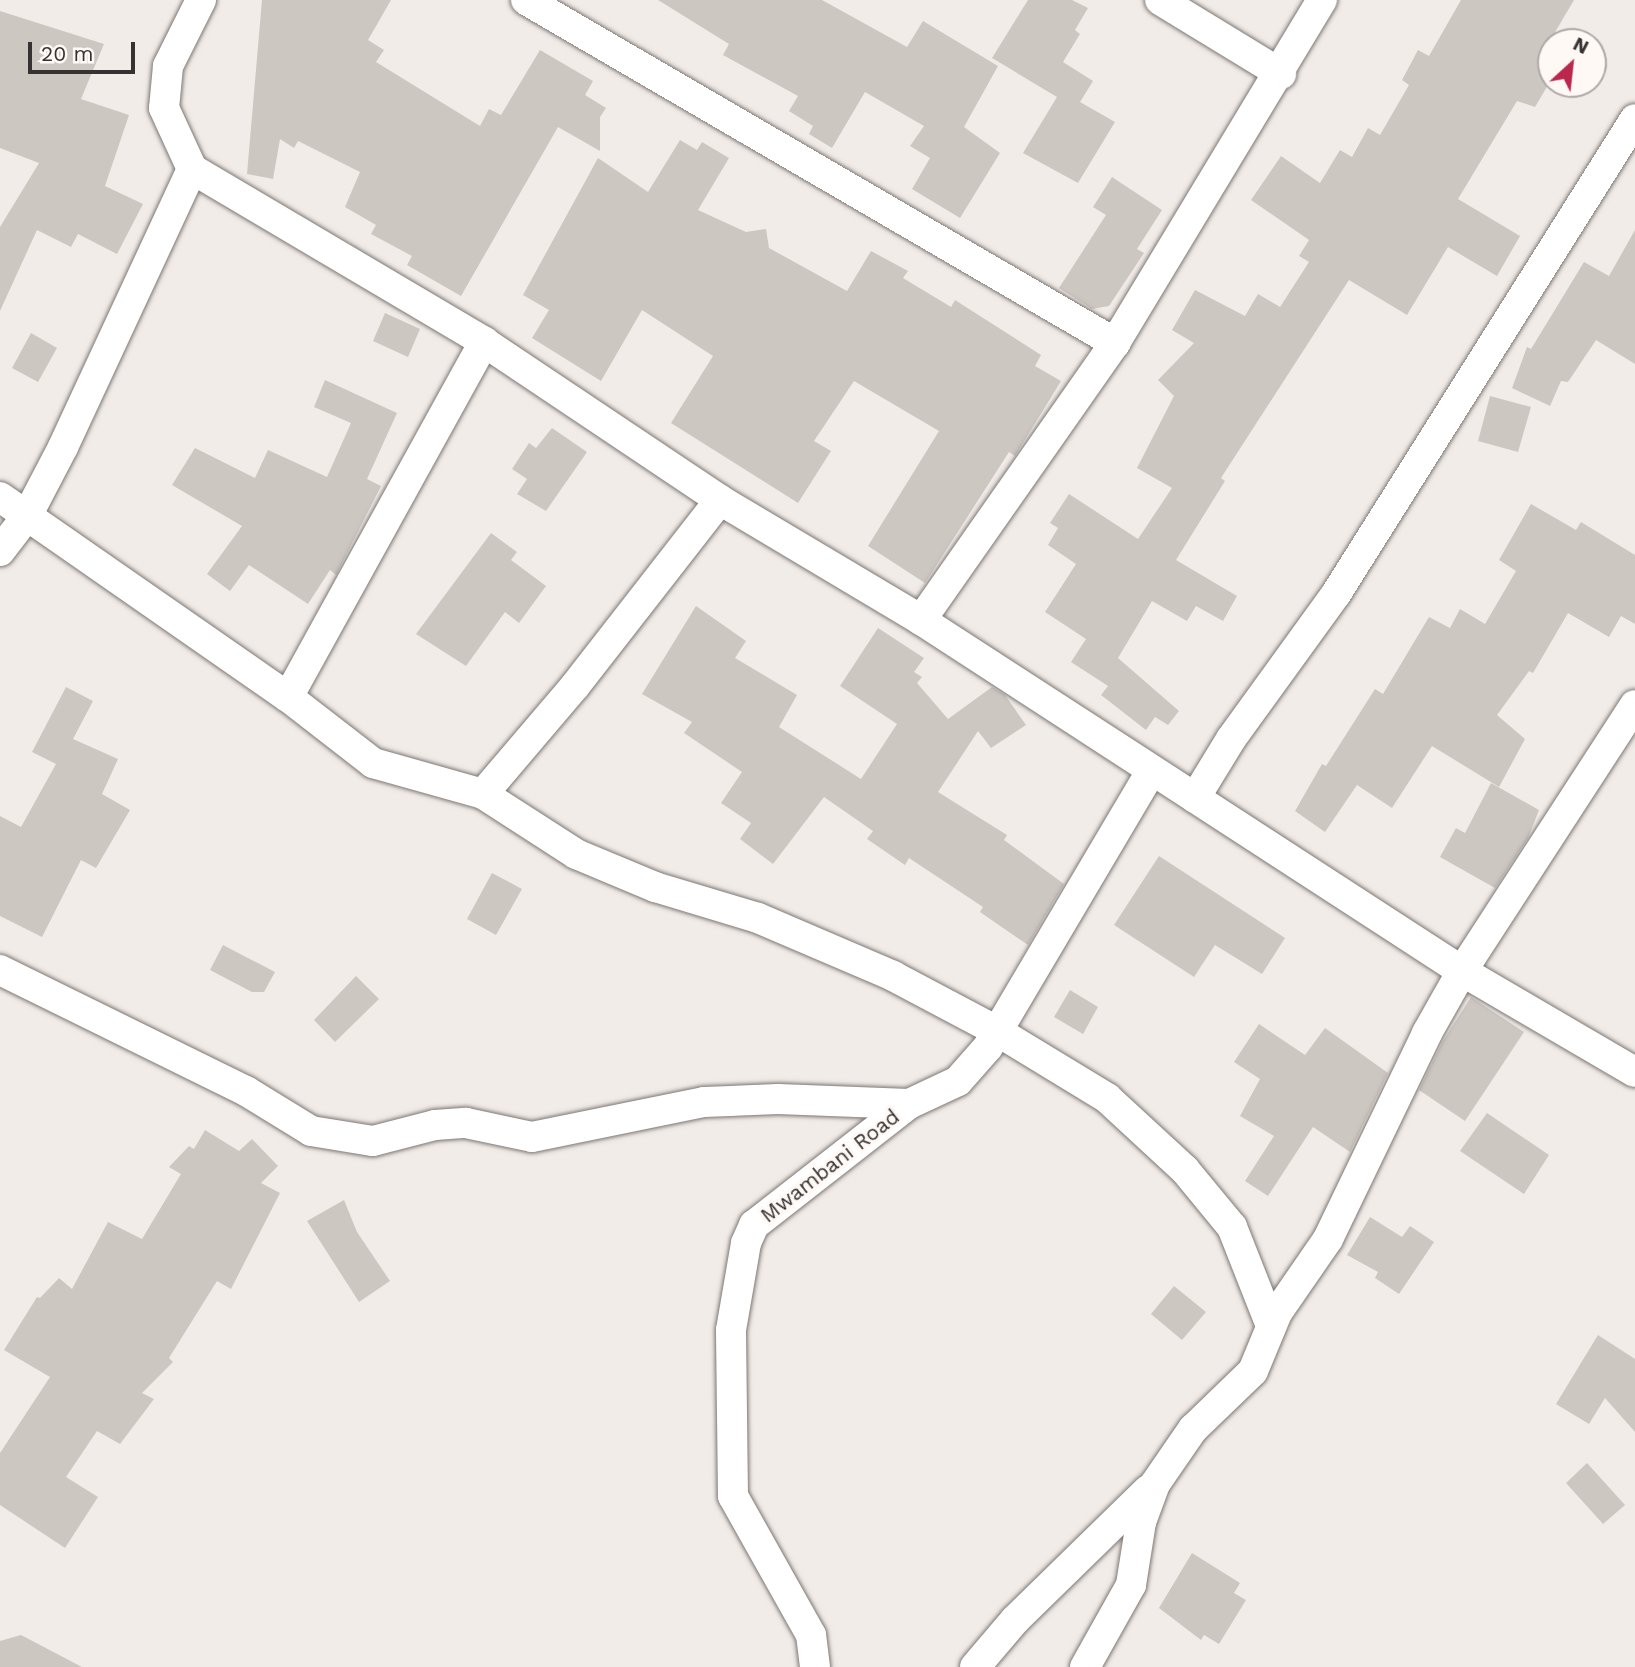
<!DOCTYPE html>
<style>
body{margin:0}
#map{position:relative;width:1635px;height:1667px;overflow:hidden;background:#f2ece8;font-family:"Work Sans",sans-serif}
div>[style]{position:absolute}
.building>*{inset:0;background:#cdc7c2}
.roads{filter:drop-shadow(0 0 2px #7d7774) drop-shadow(0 0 2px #7d7774)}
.street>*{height:30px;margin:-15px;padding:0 15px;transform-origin:15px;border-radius:15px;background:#fff}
span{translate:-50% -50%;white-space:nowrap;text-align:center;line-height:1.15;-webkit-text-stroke:6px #fff9f6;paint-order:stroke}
.street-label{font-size:21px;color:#353231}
.north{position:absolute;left:1537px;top:28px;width:70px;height:70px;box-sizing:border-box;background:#fff9f6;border:2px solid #aea9a7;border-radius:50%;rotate:27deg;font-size:19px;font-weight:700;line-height:28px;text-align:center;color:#353231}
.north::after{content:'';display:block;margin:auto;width:24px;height:32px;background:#ba294d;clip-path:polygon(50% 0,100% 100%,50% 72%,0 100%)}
.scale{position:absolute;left:28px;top:42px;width:107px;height:32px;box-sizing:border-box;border:4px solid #353231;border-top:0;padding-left:9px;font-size:21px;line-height:24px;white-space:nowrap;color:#353231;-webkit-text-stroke:5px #fff9f6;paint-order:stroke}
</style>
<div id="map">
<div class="building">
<i style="clip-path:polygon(262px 0,391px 0,368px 40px,384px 50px,376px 62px,480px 126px,489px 109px,501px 115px,540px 50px,593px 81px,585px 95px,606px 108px,600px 117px,600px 151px,558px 127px,461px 296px,407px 265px,412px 256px,371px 234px,376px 225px,345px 207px,360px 172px,298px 141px,294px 148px,280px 139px,273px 179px,247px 174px)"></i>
<i style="clip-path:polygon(658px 0,822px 0,907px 47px,923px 21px,998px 66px,964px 127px,1000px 153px,960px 218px,912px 189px,930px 158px,910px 146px,924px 126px,865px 92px,832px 148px,809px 134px,813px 126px,789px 111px,798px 96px,723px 55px,729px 44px)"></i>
<i style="clip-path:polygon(1028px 0,1072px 0,1088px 8px,1075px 30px,1080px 34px,1063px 62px,1093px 81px,1080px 102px,1115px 122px,1078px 183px,1023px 153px,1057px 97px,992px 58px)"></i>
<i style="clip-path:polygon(1461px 0,1574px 0,1551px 39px,1551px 80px,1535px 107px,1517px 101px,1458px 199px,1520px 236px,1497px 276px,1448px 247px,1407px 315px,1349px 280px,1221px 478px,1225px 481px,1176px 560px,1237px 596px,1223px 621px,1196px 606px,1187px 621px,1152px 601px,1118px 658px,1179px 711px,1168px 725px,1155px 717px,1146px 730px,1101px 695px,1108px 686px,1071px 662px,1086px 639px,1045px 612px,1076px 564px,1048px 545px,1058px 528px,1050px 523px,1069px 494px,1138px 539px,1172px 488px,1137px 468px,1174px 396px,1158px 380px,1194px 343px,1172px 330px,1195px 290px,1245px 316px,1258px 294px,1280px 307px,1309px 262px,1299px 256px,1309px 240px,1251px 200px,1281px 156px,1320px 183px,1340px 150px,1352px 157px,1368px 128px,1380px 135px,1409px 85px,1402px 80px,1418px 50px,1429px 56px)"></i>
<i style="clip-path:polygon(0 11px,104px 44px,81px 99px,129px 115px,105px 186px,143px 204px,117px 254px,78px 234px,71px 247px,37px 230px,0 311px,0 227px,39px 163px,0 148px)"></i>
<i style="clip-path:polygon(680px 140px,697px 150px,702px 142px,729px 158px,698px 210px,746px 232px,766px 229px,769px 248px,847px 291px,871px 251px,908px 271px,903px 278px,951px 307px,955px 300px,1041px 355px,1035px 366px,1061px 381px,1015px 456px,1009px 452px,925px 583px,868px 546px,939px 431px,854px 381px,814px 441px,831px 451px,798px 503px,671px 423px,713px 356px,642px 310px,601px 381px,532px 338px,549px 310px,523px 295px,598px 158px,648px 192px)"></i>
<i style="clip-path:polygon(1112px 177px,1162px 210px,1137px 249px,1144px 253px,1109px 306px,1092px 309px,1059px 288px,1106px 215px,1093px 207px)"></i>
<i style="clip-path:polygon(1635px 230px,1635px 364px,1596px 340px,1568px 382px,1561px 381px,1550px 406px,1512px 388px,1527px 347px,1531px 349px,1584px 262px,1609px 276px)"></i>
<i style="clip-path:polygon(385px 313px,420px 329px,408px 357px,373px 341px)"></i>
<i style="clip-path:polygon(31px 333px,57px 348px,38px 382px,12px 368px)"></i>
<i style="clip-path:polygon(325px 380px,397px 413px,367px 479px,381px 486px,336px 575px,330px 570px,308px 604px,249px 565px,230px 591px,207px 574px,242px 526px,172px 485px,195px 448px,255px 478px,268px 450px,327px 477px,351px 423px,314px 407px)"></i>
<i style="clip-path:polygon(1490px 396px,1531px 407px,1518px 452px,1478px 441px)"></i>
<i style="clip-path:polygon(552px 428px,587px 452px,546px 511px,517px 494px,527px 479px,512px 469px,529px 443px,536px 448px)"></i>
<i style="clip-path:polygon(1531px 504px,1576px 530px,1581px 522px,1635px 555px,1635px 624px,1621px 616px,1609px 637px,1568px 613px,1533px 673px,1529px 671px,1497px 715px,1525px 739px,1499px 787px,1432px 746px,1392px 808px,1357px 785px,1325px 832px,1295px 811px,1322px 764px,1326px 766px,1375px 689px,1383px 694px,1429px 617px,1450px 628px,1460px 609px,1485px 624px,1516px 571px,1499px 560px)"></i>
<i style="clip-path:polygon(491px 533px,517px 552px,511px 560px,546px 586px,519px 623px,505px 612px,466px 666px,416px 634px)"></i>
<i style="clip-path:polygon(696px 606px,746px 641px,735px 658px,797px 695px,779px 727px,861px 779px,897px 724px,840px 686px,878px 628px,924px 658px,914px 672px,922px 677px,917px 683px,948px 719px,992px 687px,1005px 695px,1026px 725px,991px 748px,978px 731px,938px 792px,1007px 835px,1004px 840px,1064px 884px,1028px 945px,980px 912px,983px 907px,909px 858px,905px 865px,867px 839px,873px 831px,824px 797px,773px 864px,740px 839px,751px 823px,721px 803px,742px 772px,684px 733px,692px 722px,642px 694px)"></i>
<i style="clip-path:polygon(66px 687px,93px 701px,73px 739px,118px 759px,102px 794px,130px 810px,96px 868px,81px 860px,42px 937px,0 916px,0 816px,21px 827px,56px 764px,32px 752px)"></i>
<i style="clip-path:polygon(1491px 783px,1539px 810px,1528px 838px,1495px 888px,1440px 857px,1456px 828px,1465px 833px)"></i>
<i style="clip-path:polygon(1159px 856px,1285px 938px,1262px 974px,1215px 945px,1194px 977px,1114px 925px)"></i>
<i style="clip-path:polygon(492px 873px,522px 889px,496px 935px,467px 919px)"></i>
<i style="clip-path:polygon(223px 945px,275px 972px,264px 992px,252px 992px,210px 970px)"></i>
<i style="clip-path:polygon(356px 976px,379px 999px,335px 1042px,314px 1020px)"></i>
<i style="clip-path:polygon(1070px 990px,1098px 1007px,1083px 1034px,1054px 1017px)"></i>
<i style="clip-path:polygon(1471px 997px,1524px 1032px,1465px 1121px,1419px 1090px,1443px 1041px)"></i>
<i style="clip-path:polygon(1259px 1024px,1305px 1055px,1325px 1028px,1388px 1073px,1350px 1152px,1313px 1127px,1268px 1196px,1245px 1181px,1274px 1136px,1240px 1116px,1260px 1079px,1234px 1062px)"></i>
<i style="clip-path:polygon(1487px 1113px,1549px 1155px,1524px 1194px,1460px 1151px)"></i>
<i style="clip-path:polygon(205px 1130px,239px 1151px,252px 1139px,278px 1166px,261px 1183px,280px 1193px,231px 1289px,217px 1281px,169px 1358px,173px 1362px,142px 1393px,154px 1399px,120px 1444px,97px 1431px,66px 1477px,98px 1497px,65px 1548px,0 1505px,0 1453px,50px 1377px,4px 1350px,37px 1297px,40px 1298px,59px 1278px,72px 1289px,108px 1222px,142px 1239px,181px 1174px,169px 1167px,189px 1146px,194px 1149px)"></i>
<i style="clip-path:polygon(344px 1200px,357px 1232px,390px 1281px,359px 1302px,307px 1221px)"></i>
<i style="clip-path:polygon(1370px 1217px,1402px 1237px,1410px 1226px,1434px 1242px,1399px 1294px,1375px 1278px,1378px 1272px,1347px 1255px)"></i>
<i style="clip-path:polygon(1174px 1286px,1206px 1312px,1182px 1340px,1151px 1314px)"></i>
<i style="clip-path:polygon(1598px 1335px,1635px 1359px,1635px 1432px,1605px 1398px,1589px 1424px,1556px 1404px)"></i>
<i style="clip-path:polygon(1587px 1463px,1625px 1505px,1603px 1524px,1566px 1483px)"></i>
<i style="clip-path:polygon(1192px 1553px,1240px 1583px,1234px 1593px,1246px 1600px,1219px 1644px,1204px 1635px,1201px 1640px,1159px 1608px)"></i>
<i style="clip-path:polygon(21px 1635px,82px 1667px,0 1667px,0 1641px)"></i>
</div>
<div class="roads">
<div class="street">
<i style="left:201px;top:0;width:74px;rotate:116.6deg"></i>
<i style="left:168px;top:66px;width:42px;rotate:95.4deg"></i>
<i style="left:164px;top:108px;width:67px;rotate:65.3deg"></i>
<i style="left:192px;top:169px;width:339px;rotate:30.6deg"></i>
<i style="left:484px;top:342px;width:284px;rotate:33.8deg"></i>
<i style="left:720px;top:500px;width:234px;rotate:30.8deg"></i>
<i style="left:921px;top:620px;width:645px;rotate:32.98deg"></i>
<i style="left:1462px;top:971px;width:200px;rotate:30.3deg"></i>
<i style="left:526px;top:0;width:682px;rotate:30.21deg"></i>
<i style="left:1160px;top:0;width:142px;rotate:31.4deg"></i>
<i style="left:0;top:497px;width:351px;rotate:34.8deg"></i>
<i style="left:288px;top:697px;width:108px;rotate:37.8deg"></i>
<i style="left:373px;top:763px;width:114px;rotate:15.7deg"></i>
<i style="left:483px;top:794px;width:142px;rotate:-49.6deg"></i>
<i style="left:575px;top:686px;width:236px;rotate:-52.1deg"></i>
<i style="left:0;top:551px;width:44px;rotate:-52.4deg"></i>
<i style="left:27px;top:516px;width:78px;rotate:-62.4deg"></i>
<i style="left:63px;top:447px;width:306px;rotate:-65.1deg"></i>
<i style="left:921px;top:620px;width:338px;rotate:-55deg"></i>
<i style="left:1115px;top:343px;width:401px;rotate:-58.9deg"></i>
<i style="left:288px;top:697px;width:406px;rotate:-61.1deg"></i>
<i style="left:483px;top:794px;width:111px;rotate:32.8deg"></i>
<i style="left:576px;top:854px;width:86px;rotate:22.7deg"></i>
<i style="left:655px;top:887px;width:108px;rotate:16.8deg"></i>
<i style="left:758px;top:918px;width:147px;rotate:23.2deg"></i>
<i style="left:893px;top:976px;width:118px;rotate:27.9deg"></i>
<i style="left:997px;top:1031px;width:129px;rotate:31.3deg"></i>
<i style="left:1107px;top:1098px;width:106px;rotate:42.7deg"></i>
<i style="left:1185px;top:1170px;width:74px;rotate:50.5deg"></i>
<i style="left:1232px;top:1227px;width:106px;rotate:68.5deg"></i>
<i style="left:1195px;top:798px;width:69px;rotate:-58.6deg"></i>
<i style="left:1231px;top:739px;width:179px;rotate:-54.1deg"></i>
<i style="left:1336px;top:594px;width:561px;rotate:-57.81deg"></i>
<i style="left:0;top:970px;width:274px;rotate:26.2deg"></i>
<i style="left:246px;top:1091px;width:76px;rotate:31.6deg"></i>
<i style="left:311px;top:1131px;width:63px;rotate:9.2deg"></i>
<i style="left:373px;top:1141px;width:64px;rotate:-14.5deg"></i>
<i style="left:435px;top:1125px;width:31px;rotate:-4deg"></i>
<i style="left:466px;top:1123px;width:67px;rotate:12deg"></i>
<i style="left:532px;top:1137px;width:176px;rotate:-11.5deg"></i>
<i style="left:704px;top:1102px;width:74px;rotate:-2.3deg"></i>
<i style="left:778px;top:1099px;width:131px;rotate:2.2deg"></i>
<i style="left:815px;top:1667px;width:32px;rotate:-97deg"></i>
<i style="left:811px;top:1635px;width:159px;rotate:-119.3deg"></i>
<i style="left:733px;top:1496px;width:166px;rotate:-90.7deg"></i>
<i style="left:731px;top:1330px;width:88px;rotate:-80.2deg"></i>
<i style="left:746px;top:1243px;width:20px;rotate:-66deg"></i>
<i style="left:754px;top:1225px;width:197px;rotate:-38deg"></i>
<i style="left:909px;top:1104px;width:54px;rotate:-25.1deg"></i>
<i style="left:958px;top:1081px;width:45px;rotate:-48.6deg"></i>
<i style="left:988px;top:1047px;width:321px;rotate:-59.4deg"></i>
<i style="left:975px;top:1667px;width:62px;rotate:-49.6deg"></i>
<i style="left:1015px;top:1620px;width:186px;rotate:-44.3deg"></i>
<i style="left:1085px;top:1667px;width:94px;rotate:-60.7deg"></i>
<i style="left:1131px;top:1585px;width:64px;rotate:-81deg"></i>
<i style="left:1141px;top:1522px;width:40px;rotate:-69.8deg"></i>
<i style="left:1155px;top:1484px;width:67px;rotate:-55.4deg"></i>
<i style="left:1193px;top:1429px;width:83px;rotate:-44deg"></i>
<i style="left:1253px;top:1371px;width:63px;rotate:-67.5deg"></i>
<i style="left:1277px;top:1313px;width:90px;rotate:-55.4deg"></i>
<i style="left:1328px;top:1239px;width:229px;rotate:-64.3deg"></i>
<i style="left:1427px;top:1033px;width:71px;rotate:-60.6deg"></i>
<i style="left:1462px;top:971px;width:317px;rotate:-57deg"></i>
</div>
</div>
<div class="street-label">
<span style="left:830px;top:1166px;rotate:-38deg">Mwambani Road</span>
</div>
<div class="north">N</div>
<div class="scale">20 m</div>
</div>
